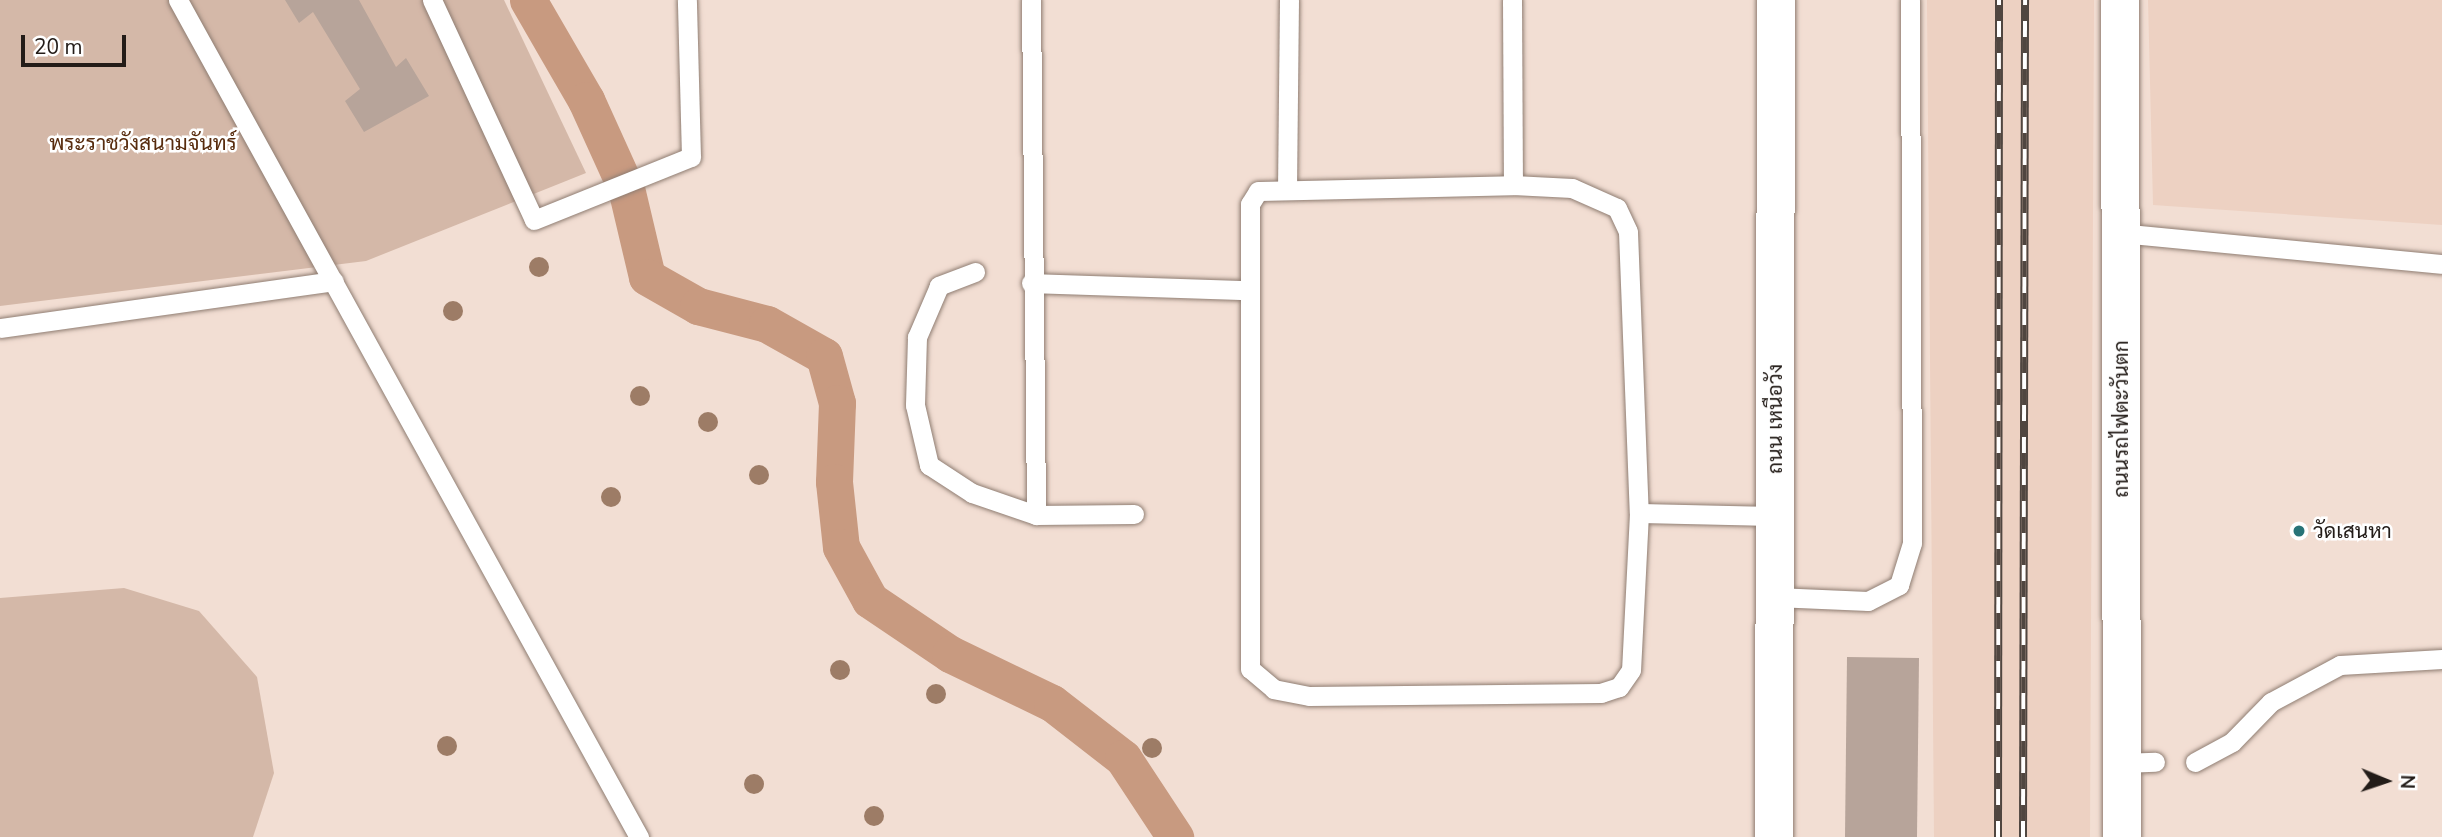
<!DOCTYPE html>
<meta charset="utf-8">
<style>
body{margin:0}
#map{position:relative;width:2442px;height:837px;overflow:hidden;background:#f2ded3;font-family:"Nunito Sans",Sarabun,sans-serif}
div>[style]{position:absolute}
.built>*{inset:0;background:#edd1c2}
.green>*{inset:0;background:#d4b8a8}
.canal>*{height:37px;margin:-18.5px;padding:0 18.5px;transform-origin:18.5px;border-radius:18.5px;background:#c89a80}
.building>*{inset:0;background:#b7a49a}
.roads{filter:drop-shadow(0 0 2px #8f7d72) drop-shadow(0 0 2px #8f7d72)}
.service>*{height:19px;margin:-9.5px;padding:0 9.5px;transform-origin:9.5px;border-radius:9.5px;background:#fff}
.minor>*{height:38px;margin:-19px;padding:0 19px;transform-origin:19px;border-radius:19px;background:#fff}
.rail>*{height:8px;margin-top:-4px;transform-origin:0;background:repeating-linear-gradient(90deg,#fff 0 16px,#504640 0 32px);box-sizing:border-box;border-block:2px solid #504640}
.trees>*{width:20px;height:20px;margin:-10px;border-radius:50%;background:#9d7c66}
.dots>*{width:19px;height:19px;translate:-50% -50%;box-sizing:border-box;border:4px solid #fff;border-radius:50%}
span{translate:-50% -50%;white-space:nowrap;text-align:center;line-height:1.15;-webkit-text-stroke:5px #fff;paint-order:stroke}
.park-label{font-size:21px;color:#572b0d}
.street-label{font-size:21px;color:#231c18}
.poi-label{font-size:21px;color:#231c18}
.left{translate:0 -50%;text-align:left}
.north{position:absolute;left:2351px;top:746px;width:70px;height:70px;-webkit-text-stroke:5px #fff;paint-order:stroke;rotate:92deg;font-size:19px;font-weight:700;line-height:28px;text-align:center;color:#231c18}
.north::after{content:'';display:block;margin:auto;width:24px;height:32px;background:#231c18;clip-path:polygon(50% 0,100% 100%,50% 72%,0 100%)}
.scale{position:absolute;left:21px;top:35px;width:105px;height:32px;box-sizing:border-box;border:4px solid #231c18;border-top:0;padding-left:9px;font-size:21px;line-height:24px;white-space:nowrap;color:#231c18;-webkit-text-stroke:5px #fff;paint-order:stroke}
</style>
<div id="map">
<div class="built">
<i style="clip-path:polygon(1927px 0,2094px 0,2090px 837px,1934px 837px)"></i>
<i style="clip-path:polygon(2148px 0,2442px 0,2442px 225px,2153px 205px)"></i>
</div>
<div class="green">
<i style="clip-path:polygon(0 0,504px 0,586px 173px,366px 261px,0 306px)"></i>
<i style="clip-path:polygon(124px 588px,199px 611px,257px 677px,274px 773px,253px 837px,0 837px,0 598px)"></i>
</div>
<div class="canal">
<i style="left:528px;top:0;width:116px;rotate:59.9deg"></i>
<i style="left:586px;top:100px;width:97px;rotate:65.6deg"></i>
<i style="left:626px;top:188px;width:91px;rotate:76.7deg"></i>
<i style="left:647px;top:277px;width:59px;rotate:29.6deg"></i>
<i style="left:698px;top:306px;width:71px;rotate:14.6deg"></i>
<i style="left:767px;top:324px;width:65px;rotate:29.3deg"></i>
<i style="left:824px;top:356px;width:49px;rotate:74.5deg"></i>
<i style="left:837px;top:403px;width:79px;rotate:92.2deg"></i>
<i style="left:834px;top:482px;width:65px;rotate:83.9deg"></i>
<i style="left:841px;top:547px;width:60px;rotate:61.3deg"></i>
<i style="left:870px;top:600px;width:97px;rotate:34deg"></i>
<i style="left:950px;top:654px;width:113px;rotate:25.7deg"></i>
<i style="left:1052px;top:703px;width:90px;rotate:37.8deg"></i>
<i style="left:1123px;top:758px;width:95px;rotate:56.6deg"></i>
</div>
<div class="building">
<i style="clip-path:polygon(285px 0,359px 0,396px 67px,406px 58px,429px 96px,364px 132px,345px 101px,360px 89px,313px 12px,299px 23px)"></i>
<i style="clip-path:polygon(1847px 657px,1919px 658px,1917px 837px,1845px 837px)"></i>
</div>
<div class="roads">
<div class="service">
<i style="left:178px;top:0;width:956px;rotate:61.16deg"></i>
<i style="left:432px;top:0;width:242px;rotate:65.1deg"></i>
<i style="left:534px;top:220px;width:169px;rotate:-21.9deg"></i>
<i style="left:691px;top:157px;width:157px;rotate:-91.5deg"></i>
<i style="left:1031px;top:0;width:515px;rotate:89.44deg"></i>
<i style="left:1512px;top:0;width:185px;rotate:89.7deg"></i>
<i style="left:1513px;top:185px;width:59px;rotate:2.9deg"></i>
<i style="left:1572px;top:188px;width:49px;rotate:24deg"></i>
<i style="left:1617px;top:208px;width:26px;rotate:65deg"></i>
<i style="left:1628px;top:232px;width:281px;rotate:87.8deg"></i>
<i style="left:1639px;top:513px;width:157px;rotate:92.9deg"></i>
<i style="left:1631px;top:670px;width:21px;rotate:125deg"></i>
<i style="left:1619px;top:687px;width:19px;rotate:162deg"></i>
<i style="left:1601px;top:693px;width:292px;rotate:179.4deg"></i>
<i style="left:1309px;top:696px;width:36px;rotate:-169deg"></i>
<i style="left:1274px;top:689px;width:31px;rotate:-140deg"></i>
<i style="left:1250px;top:669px;width:465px;rotate:-90deg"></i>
<i style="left:1250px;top:204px;width:15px;rotate:-58deg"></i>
<i style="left:1258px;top:191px;width:255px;rotate:-1.3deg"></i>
<i style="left:1287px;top:190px;width:190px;rotate:-89.4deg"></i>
<i style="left:2120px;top:233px;width:323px;rotate:5.5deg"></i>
<i style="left:975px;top:272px;width:39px;rotate:159deg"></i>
<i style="left:939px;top:286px;width:56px;rotate:113.3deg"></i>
<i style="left:917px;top:337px;width:68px;rotate:91.7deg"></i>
<i style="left:915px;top:405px;width:62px;rotate:76.9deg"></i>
<i style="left:929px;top:465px;width:51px;rotate:33.1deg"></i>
<i style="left:972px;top:493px;width:68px;rotate:19deg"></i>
<i style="left:1036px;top:515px;width:98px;rotate:-0.6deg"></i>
<i style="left:1031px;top:283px;width:215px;rotate:1.9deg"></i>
<i style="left:0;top:328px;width:337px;rotate:-8deg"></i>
<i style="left:1639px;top:513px;width:135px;rotate:1.3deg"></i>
<i style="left:1775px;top:597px;width:93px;rotate:2.5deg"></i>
<i style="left:1868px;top:601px;width:35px;rotate:-27deg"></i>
<i style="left:1899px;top:585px;width:44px;rotate:-72.8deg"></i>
<i style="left:1912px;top:543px;width:543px;rotate:-90.21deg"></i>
<i style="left:2195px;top:762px;width:42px;rotate:-28.4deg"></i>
<i style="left:2232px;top:742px;width:56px;rotate:-45.7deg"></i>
<i style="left:2271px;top:702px;width:78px;rotate:-28.2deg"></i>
<i style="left:2340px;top:665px;width:102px;rotate:-3.4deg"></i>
<i style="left:2122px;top:763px;width:33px;rotate:-2deg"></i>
</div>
<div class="minor">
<i style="left:2120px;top:0;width:837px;rotate:89.86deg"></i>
<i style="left:1774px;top:837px;width:837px;rotate:-89.86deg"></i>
</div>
</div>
<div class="rail">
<i style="left:1998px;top:837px;width:837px;rotate:-89.93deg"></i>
<i style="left:2023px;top:837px;width:837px;rotate:-89.86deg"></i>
</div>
<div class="trees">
<i style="left:539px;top:267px"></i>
<i style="left:453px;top:311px"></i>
<i style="left:640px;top:396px"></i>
<i style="left:708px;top:422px"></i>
<i style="left:759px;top:475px"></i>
<i style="left:611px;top:497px"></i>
<i style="left:840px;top:670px"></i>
<i style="left:936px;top:694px"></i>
<i style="left:447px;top:746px"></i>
<i style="left:1152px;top:748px"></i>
<i style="left:754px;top:784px"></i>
<i style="left:874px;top:816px"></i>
</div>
<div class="dots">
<i style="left:2299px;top:531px;background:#287377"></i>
</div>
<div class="park-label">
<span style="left:143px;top:143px">พระราชวังสนามจันทร์</span>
</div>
<div class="street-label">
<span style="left:1775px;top:419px;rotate:-90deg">ถนน เหนือวัง</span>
<span style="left:2121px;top:419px;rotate:-90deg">ถนนรถไฟตะวันตก</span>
</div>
<div class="poi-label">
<span class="left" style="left:2313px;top:531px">วัดเสนหา</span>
</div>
<div class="north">N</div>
<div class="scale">20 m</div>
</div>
